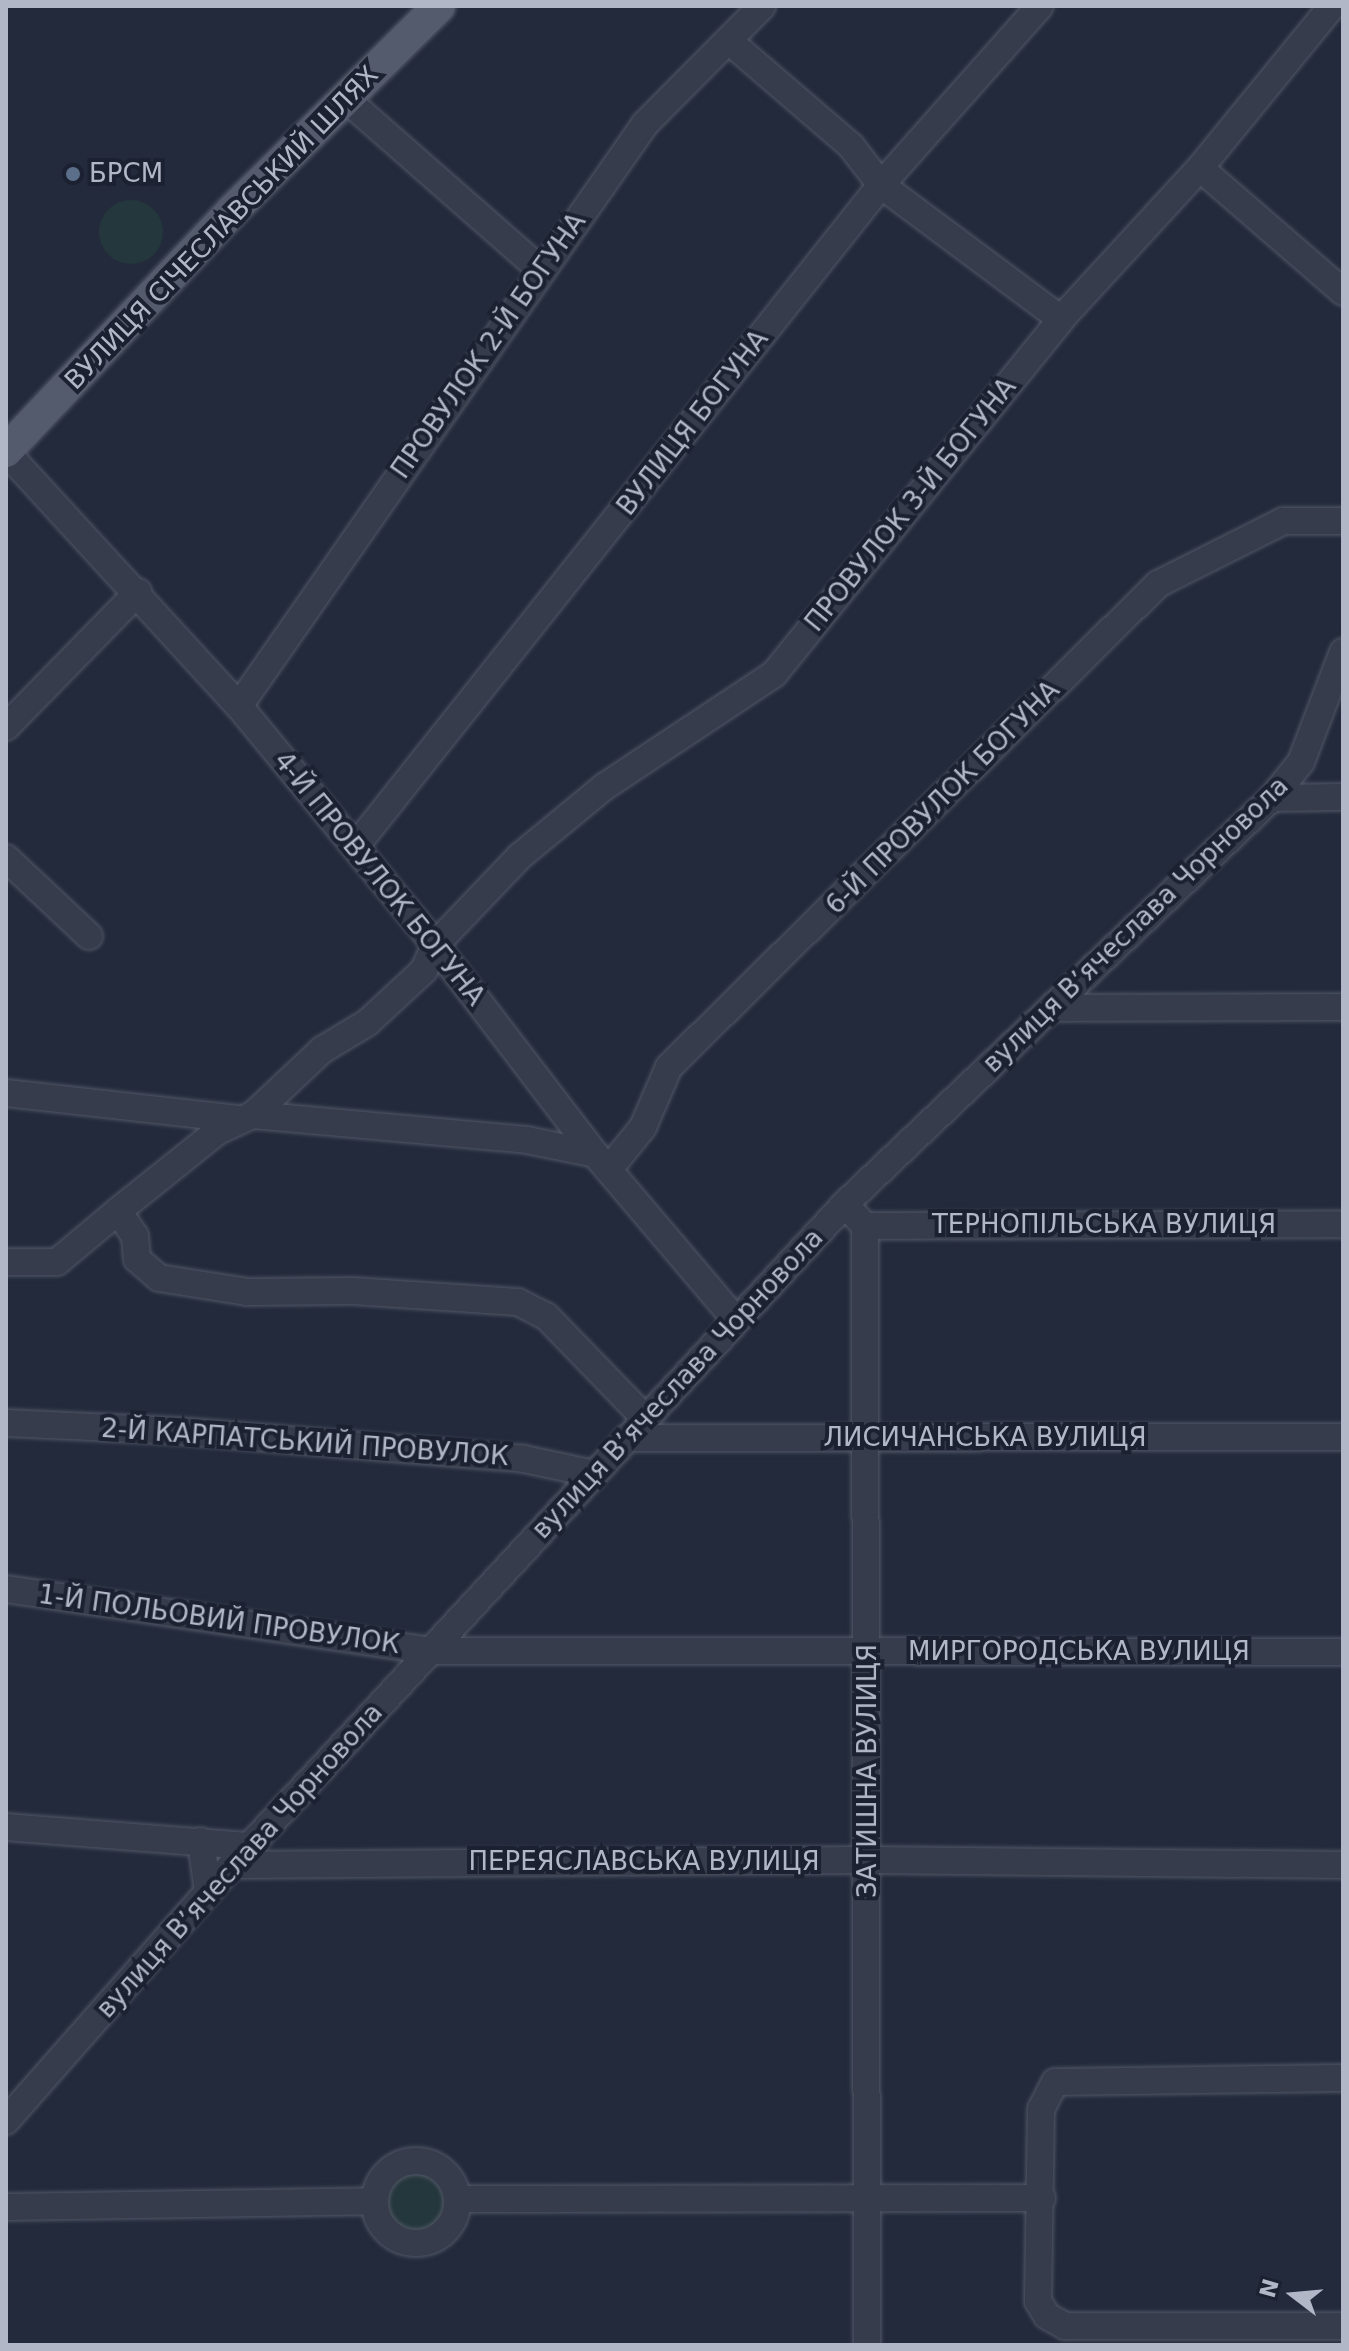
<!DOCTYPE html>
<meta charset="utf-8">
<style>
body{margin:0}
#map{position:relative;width:1349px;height:2351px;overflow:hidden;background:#222a3b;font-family:"DejaVu Sans",sans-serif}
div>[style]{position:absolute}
.green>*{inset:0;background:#24373c}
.round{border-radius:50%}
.roads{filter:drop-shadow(0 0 2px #515766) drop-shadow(0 0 2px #515766)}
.minor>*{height:26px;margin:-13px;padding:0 13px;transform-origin:13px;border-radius:13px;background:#363c4b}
.minor>.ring{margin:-13px;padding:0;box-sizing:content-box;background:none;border:26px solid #363c4b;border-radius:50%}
.major>*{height:32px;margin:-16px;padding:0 16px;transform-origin:16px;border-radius:16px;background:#535b6c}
.dots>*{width:22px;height:22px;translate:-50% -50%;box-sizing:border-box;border:4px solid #1b2130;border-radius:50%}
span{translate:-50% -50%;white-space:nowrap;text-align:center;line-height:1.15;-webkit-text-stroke:8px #1b2130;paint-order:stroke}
.poi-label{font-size:26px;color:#b1b7c7}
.left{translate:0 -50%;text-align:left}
.street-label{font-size:26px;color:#b1b7c7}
.frame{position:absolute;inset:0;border:8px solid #b1b7c7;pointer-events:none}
.north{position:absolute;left:1253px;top:2255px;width:80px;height:80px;-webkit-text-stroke:6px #1b2130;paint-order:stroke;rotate:286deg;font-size:22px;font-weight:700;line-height:32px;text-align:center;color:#b1b7c7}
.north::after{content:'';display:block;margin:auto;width:28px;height:36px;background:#b1b7c7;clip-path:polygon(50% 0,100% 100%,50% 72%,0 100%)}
</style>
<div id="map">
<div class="green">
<i class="round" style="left:99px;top:200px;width:64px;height:64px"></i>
<i class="round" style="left:385px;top:2172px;width:60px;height:60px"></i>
</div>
<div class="roads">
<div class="minor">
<i style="left:729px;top:41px;width:161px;rotate:40.7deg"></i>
<i style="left:851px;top:146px;width:49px;rotate:52.4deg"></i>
<i style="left:881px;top:185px;width:224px;rotate:36.7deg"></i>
<i style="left:346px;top:99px;width:261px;rotate:41.3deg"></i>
<i style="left:1200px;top:168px;width:189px;rotate:40.9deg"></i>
<i style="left:6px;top:452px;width:345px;rotate:47.5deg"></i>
<i style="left:239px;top:706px;width:309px;rotate:50.6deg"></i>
<i style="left:435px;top:945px;width:263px;rotate:52.6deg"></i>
<i style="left:595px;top:1154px;width:218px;rotate:49.7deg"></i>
<i style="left:239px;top:706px;width:710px;rotate:-55.1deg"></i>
<i style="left:645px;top:124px;width:166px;rotate:-45.2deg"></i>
<i style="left:6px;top:727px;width:189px;rotate:-45.6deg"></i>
<i style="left:1272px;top:798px;width:71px;rotate:-0.8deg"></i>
<i style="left:355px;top:847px;width:846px;rotate:-51.53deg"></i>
<i style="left:881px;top:185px;width:239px;rotate:-48.4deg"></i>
<i style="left:6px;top:858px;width:114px;rotate:43.2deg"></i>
<i style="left:1054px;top:1008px;width:289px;rotate:-0.2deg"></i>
<i style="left:6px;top:1093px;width:231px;rotate:6.4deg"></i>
<i style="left:253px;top:1115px;width:275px;rotate:5.2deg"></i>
<i style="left:527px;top:1140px;width:69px;rotate:11.6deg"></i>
<i style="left:609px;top:1169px;width:54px;rotate:-51deg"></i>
<i style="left:643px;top:1127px;width:65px;rotate:-66.6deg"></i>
<i style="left:669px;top:1067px;width:687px;rotate:-44.65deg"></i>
<i style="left:1158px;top:584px;width:140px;rotate:-26.7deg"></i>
<i style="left:1283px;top:521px;width:60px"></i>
<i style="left:845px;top:1204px;width:30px;rotate:48deg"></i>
<i style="left:865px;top:1226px;width:1119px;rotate:89.9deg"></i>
<i style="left:118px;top:1211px;width:128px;rotate:-38.7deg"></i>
<i style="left:218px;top:1131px;width:38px;rotate:-25deg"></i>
<i style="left:253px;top:1115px;width:95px;rotate:-43.3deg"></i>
<i style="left:322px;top:1050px;width:52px;rotate:-31deg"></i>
<i style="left:367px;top:1023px;width:78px;rotate:-42.9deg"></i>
<i style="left:424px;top:970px;width:27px;rotate:-66deg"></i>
<i style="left:435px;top:945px;width:122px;rotate:-46.3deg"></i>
<i style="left:519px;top:857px;width:110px;rotate:-39.5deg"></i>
<i style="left:604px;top:787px;width:204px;rotate:-33.6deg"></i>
<i style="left:774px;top:674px;width:457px;rotate:-51deg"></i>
<i style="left:1061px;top:319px;width:205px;rotate:-47.4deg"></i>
<i style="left:1200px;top:168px;width:209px;rotate:-50.8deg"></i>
<i style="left:865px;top:1226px;width:478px;rotate:-0.2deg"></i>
<i style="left:6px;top:1262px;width:51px"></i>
<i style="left:57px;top:1262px;width:80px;rotate:-39.9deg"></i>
<i style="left:118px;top:1211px;width:30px;rotate:56deg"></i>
<i style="left:135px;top:1236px;width:23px;rotate:85deg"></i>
<i style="left:137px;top:1259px;width:29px;rotate:41deg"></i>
<i style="left:159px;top:1278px;width:89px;rotate:9deg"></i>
<i style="left:247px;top:1292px;width:106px;rotate:-0.5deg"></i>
<i style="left:353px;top:1291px;width:165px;rotate:3.8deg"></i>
<i style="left:518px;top:1302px;width:31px;rotate:27deg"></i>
<i style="left:546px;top:1316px;width:141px;rotate:45.9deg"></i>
<i style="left:6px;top:1423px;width:172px;rotate:2.7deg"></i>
<i style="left:178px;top:1431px;width:347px;rotate:4.6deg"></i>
<i style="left:524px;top:1459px;width:72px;rotate:12.1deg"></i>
<i style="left:627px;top:1438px;width:716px;rotate:-0.08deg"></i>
<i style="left:6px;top:1589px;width:430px;rotate:8.3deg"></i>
<i style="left:432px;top:1651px;width:911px;rotate:0.06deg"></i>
<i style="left:6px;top:1827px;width:245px;rotate:4.5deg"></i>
<i style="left:201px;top:1841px;width:51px;rotate:82.2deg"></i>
<i style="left:232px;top:1865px;width:637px;rotate:-0.45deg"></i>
<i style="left:869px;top:1860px;width:474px;rotate:0.6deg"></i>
<i style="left:1343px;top:2078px;width:288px;rotate:179.2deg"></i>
<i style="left:1055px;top:2082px;width:30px;rotate:117deg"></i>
<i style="left:1041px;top:2109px;width:192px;rotate:90.9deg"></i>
<i style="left:1038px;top:2301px;width:17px;rotate:59deg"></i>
<i style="left:1047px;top:2316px;width:21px;rotate:29deg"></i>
<i style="left:1065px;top:2326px;width:278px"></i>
<i style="left:6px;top:2121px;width:341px;rotate:-48.6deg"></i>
<i style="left:232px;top:1865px;width:901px;rotate:-47.16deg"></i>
<i style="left:845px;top:1204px;width:589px;rotate:-43.56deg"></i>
<i style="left:1272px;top:798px;width:46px;rotate:-51.1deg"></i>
<i style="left:1301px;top:762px;width:118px;rotate:-69.1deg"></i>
<i class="ring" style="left:375px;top:2161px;width:56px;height:56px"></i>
<i style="left:457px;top:2199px;width:585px;rotate:-0.1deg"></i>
<i style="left:6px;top:2207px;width:369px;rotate:-0.9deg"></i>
</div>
<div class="major">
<i style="left:6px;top:451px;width:330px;rotate:-46.7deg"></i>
<i style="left:232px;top:211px;width:291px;rotate:-44.7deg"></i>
</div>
</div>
<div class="dots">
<i style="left:73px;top:174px;background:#5c6f8a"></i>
</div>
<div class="poi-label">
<span class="left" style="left:89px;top:174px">БРСМ</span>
</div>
<div class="street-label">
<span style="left:222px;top:228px;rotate:-46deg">ВУЛИЦЯ СІЧЕСЛАВСЬКИЙ ШЛЯХ</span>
<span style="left:489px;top:346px;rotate:-55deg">ПРОВУЛОК 2-Й БОГУНА</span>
<span style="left:693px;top:423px;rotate:-52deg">ВУЛИЦЯ БОГУНА</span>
<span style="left:911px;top:505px;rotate:-51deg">ПРОВУЛОК 3-Й БОГУНА</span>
<span style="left:943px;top:798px;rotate:-45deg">6-Й ПРОВУЛОК БОГУНА</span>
<span style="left:379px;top:879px;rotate:51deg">4-Й ПРОВУЛОК БОГУНА</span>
<span style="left:1136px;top:925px;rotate:-44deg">вулиця Вʼячеслава Чорновола</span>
<span style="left:1104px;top:1225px">ТЕРНОПІЛЬСЬКА ВУЛИЦЯ</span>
<span style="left:678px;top:1384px;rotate:-47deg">вулиця Вʼячеслава Чорновола</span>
<span style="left:985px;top:1438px">ЛИСИЧАНСЬКА ВУЛИЦЯ</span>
<span style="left:305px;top:1443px;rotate:4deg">2-Й КАРПАТСЬКИЙ ПРОВУЛОК</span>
<span style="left:219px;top:1620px;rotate:8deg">1-Й ПОЛЬОВИЙ ПРОВУЛОК</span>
<span style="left:1079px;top:1652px">МИРГОРОДСЬКА ВУЛИЦЯ</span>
<span style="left:868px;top:1771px;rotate:-90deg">ЗАТИШНА ВУЛИЦЯ</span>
<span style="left:240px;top:1861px;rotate:-48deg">вулиця Вʼячеслава Чорновола</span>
<span style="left:644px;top:1862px">ПЕРЕЯСЛАВСЬКА ВУЛИЦЯ</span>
</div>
<div class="frame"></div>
<div class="north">N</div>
</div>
